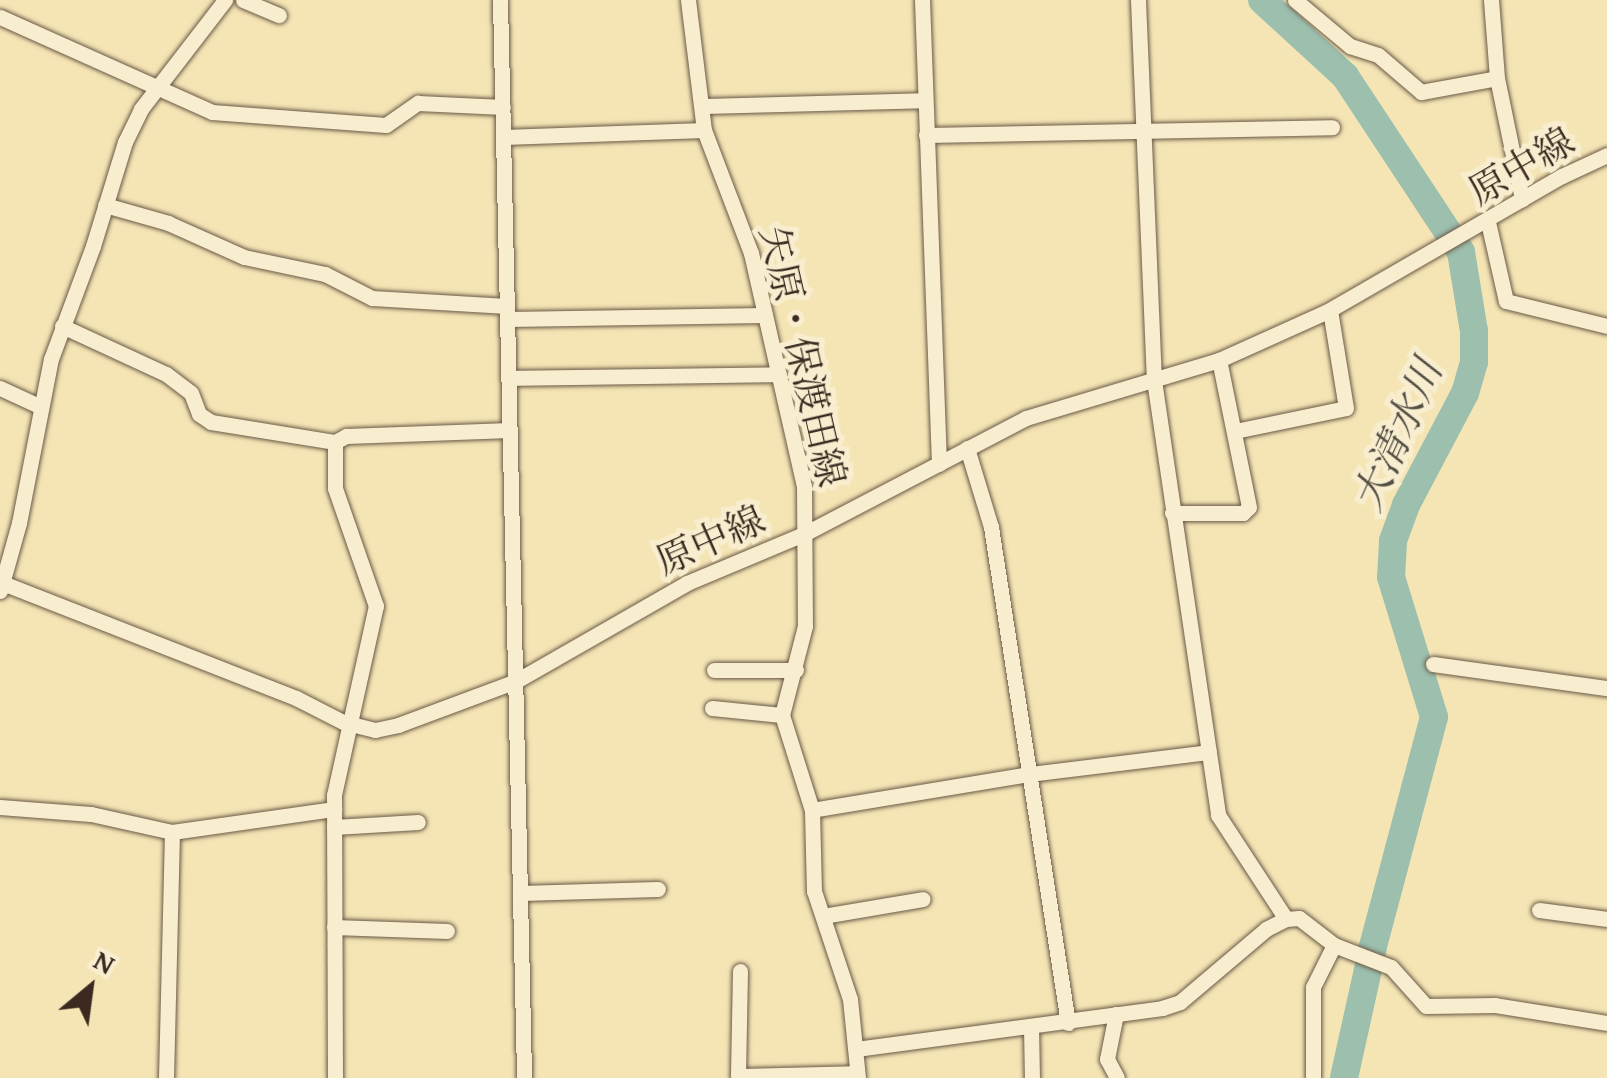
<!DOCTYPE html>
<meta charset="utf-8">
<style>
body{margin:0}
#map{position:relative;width:1607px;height:1078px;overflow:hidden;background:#f5e5b5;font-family:"Gentium Book Plus","Noto Serif JP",serif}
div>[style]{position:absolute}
.river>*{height:28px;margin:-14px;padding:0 14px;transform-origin:14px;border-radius:14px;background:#9cbfae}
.roads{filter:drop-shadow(0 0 2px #6a5946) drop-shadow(0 0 2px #6a5946)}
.street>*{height:15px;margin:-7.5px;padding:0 7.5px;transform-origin:7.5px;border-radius:7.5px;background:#f8eecf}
span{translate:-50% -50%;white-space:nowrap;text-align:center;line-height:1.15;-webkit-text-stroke:10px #f8eecf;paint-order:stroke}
.street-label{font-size:38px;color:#3c2a21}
.water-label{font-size:40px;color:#544f44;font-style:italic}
.north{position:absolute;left:40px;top:938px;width:100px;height:100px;-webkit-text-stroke:8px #f8eecf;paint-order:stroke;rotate:29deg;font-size:28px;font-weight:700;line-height:40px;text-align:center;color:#3c2a21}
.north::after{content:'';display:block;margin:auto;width:35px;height:45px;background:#3c2a21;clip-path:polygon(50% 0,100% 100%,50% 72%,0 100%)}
</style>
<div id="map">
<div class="river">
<i style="left:1262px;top:0;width:113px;rotate:42.5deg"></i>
<i style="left:1345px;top:76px;width:211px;rotate:56.6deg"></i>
<i style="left:1461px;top:252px;width:80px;rotate:80.7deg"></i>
<i style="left:1474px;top:331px;width:31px;rotate:90deg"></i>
<i style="left:1474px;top:362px;width:32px;rotate:106deg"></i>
<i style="left:1465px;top:393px;width:127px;rotate:117.8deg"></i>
<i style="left:1406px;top:505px;width:38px;rotate:110deg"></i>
<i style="left:1393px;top:541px;width:36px;rotate:93deg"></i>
<i style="left:1391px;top:577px;width:146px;rotate:72.9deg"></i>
<i style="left:1434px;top:717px;width:238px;rotate:104.9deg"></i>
<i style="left:1373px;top:947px;width:134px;rotate:102.5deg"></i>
</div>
<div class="roads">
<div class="street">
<i style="left:243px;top:0;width:39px;rotate:23deg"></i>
<i style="left:500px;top:0;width:1078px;rotate:88.72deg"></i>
<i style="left:688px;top:0;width:131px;rotate:83deg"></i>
<i style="left:704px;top:130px;width:132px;rotate:69.1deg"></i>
<i style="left:751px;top:253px;width:239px;rotate:77.2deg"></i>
<i style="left:804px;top:486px;width:140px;rotate:89.6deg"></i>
<i style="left:805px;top:626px;width:92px;rotate:104.5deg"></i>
<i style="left:782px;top:715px;width:100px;rotate:72.5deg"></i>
<i style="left:812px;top:810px;width:81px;rotate:88.6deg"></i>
<i style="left:814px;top:891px;width:114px;rotate:71.6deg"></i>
<i style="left:850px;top:999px;width:79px;rotate:84.2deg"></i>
<i style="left:922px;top:0;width:464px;rotate:87.9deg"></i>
<i style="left:1138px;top:0;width:380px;rotate:87.6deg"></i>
<i style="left:1154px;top:380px;width:440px;rotate:81.6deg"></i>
<i style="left:1218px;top:815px;width:124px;rotate:56.8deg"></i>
<i style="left:1295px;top:0;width:72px;rotate:39.9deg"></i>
<i style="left:1350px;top:46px;width:29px;rotate:18deg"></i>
<i style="left:1378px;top:55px;width:57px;rotate:40.7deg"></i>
<i style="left:1421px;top:92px;width:77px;rotate:-10.4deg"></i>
<i style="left:1491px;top:0;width:78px;rotate:85.6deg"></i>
<i style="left:1497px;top:78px;width:124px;rotate:78.3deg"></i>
<i style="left:0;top:17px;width:232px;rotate:24.1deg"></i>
<i style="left:212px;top:112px;width:174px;rotate:4.3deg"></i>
<i style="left:386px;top:125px;width:39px;rotate:-35deg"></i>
<i style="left:418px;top:103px;width:85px;rotate:2.7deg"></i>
<i style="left:702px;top:106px;width:223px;rotate:-1.5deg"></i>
<i style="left:926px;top:135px;width:406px;rotate:-1.1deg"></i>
<i style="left:503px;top:137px;width:201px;rotate:-2deg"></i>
<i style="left:105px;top:205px;width:66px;rotate:15.9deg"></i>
<i style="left:168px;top:223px;width:83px;rotate:24.1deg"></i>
<i style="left:244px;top:257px;width:83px;rotate:11.9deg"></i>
<i style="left:325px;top:274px;width:53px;rotate:27.1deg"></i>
<i style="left:372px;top:298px;width:135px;rotate:3.4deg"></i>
<i style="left:1488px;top:222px;width:81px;rotate:77.2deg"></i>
<i style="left:1506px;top:301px;width:104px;rotate:13.9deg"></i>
<i style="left:507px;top:319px;width:258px;rotate:-0.9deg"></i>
<i style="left:62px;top:326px;width:115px;rotate:24.8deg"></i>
<i style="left:166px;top:374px;width:31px;rotate:37deg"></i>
<i style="left:191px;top:393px;width:22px;rotate:69deg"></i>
<i style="left:199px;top:414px;width:14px;rotate:34deg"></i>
<i style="left:211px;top:422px;width:126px;rotate:9.2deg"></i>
<i style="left:335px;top:442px;width:13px;rotate:-29deg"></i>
<i style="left:346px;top:436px;width:164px;rotate:-2.1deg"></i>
<i style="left:509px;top:378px;width:270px;rotate:-0.8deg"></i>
<i style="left:0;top:388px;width:43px;rotate:24.8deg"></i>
<i style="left:1235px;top:431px;width:113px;rotate:-11.7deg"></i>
<i style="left:1346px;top:408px;width:99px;rotate:-99.3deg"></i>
<i style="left:967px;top:448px;width:83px;rotate:73.1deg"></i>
<i style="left:991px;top:527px;width:502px;rotate:81.18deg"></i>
<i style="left:1172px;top:513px;width:71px"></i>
<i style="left:1243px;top:513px;width:8px;rotate:-45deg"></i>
<i style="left:1249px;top:507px;width:150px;rotate:-101.5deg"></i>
<i style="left:0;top:582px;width:318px;rotate:21.4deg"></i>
<i style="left:296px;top:698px;width:53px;rotate:27.1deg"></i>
<i style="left:343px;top:722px;width:33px;rotate:14deg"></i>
<i style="left:375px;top:730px;width:24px;rotate:-12deg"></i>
<i style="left:398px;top:725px;width:126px;rotate:-20.4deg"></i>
<i style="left:516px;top:681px;width:197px;rotate:-29.8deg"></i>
<i style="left:687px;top:583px;width:129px;rotate:-22.8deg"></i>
<i style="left:806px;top:533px;width:248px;rotate:-27.6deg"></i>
<i style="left:1026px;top:418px;width:202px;rotate:-16.7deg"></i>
<i style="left:1219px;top:360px;width:117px;rotate:-24.2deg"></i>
<i style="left:1326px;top:312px;width:272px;rotate:-30deg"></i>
<i style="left:1562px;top:176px;width:50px;rotate:-25deg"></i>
<i style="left:0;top:591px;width:71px;rotate:-74.4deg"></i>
<i style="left:19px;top:523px;width:167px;rotate:-79deg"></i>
<i style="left:51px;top:359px;width:121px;rotate:-69.6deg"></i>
<i style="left:93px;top:246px;width:109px;rotate:-72.9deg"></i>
<i style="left:125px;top:142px;width:37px;rotate:-64deg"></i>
<i style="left:141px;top:109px;width:138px;rotate:-52.4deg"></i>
<i style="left:1433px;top:664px;width:176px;rotate:7.9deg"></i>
<i style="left:714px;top:670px;width:82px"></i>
<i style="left:712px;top:708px;width:70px;rotate:5.7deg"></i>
<i style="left:0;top:807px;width:91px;rotate:4.4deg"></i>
<i style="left:91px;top:814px;width:83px;rotate:12.5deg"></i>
<i style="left:172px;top:832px;width:164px;rotate:-8.1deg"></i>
<i style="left:812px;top:810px;width:221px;rotate:-9.4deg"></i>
<i style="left:1030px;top:774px;width:180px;rotate:-7deg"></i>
<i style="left:334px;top:827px;width:84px;rotate:-3.4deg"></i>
<i style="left:520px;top:893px;width:138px;rotate:-1.7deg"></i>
<i style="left:1539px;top:910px;width:69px;rotate:7.5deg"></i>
<i style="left:823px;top:916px;width:101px;rotate:-9.6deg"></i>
<i style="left:334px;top:927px;width:113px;rotate:2deg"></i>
<i style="left:740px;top:971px;width:105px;rotate:91.1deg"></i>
<i style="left:738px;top:1076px;width:119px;rotate:-1.4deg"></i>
<i style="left:1116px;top:1014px;width:46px;rotate:101.3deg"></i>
<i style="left:1107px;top:1059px;width:21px;rotate:62deg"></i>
<i style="left:1031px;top:1027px;width:51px;rotate:88.9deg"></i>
<i style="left:856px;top:1049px;width:309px;rotate:-7.6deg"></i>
<i style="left:1162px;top:1008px;width:19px;rotate:-18deg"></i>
<i style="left:1180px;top:1002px;width:113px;rotate:-40.3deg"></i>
<i style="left:1266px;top:929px;width:22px;rotate:-27deg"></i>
<i style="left:1286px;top:919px;width:13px;rotate:-4deg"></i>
<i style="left:1299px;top:918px;width:44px;rotate:37.6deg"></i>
<i style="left:1334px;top:945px;width:61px;rotate:21.1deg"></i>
<i style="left:1391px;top:967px;width:52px;rotate:48.1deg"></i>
<i style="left:1426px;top:1006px;width:69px;rotate:-0.8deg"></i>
<i style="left:1495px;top:1005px;width:113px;rotate:9.1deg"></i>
<i style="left:166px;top:1078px;width:246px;rotate:-88.6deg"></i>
<i style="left:335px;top:1078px;width:283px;rotate:-90.2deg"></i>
<i style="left:334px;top:795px;width:194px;rotate:-77.5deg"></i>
<i style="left:376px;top:606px;width:125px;rotate:-109.2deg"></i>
<i style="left:335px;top:488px;width:46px;rotate:-90deg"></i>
<i style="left:1313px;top:1078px;width:91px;rotate:-90deg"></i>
<i style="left:1313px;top:987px;width:47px;rotate:-63.4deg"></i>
</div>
</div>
<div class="street-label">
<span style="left:1521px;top:166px;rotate:-30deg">原中線</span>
<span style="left:803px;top:356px;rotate:77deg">矢原・保渡田線</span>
<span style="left:710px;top:540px;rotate:-24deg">原中線</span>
</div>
<div class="water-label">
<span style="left:1397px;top:435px;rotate:-66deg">大清水川</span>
</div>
<div class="north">N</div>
</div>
